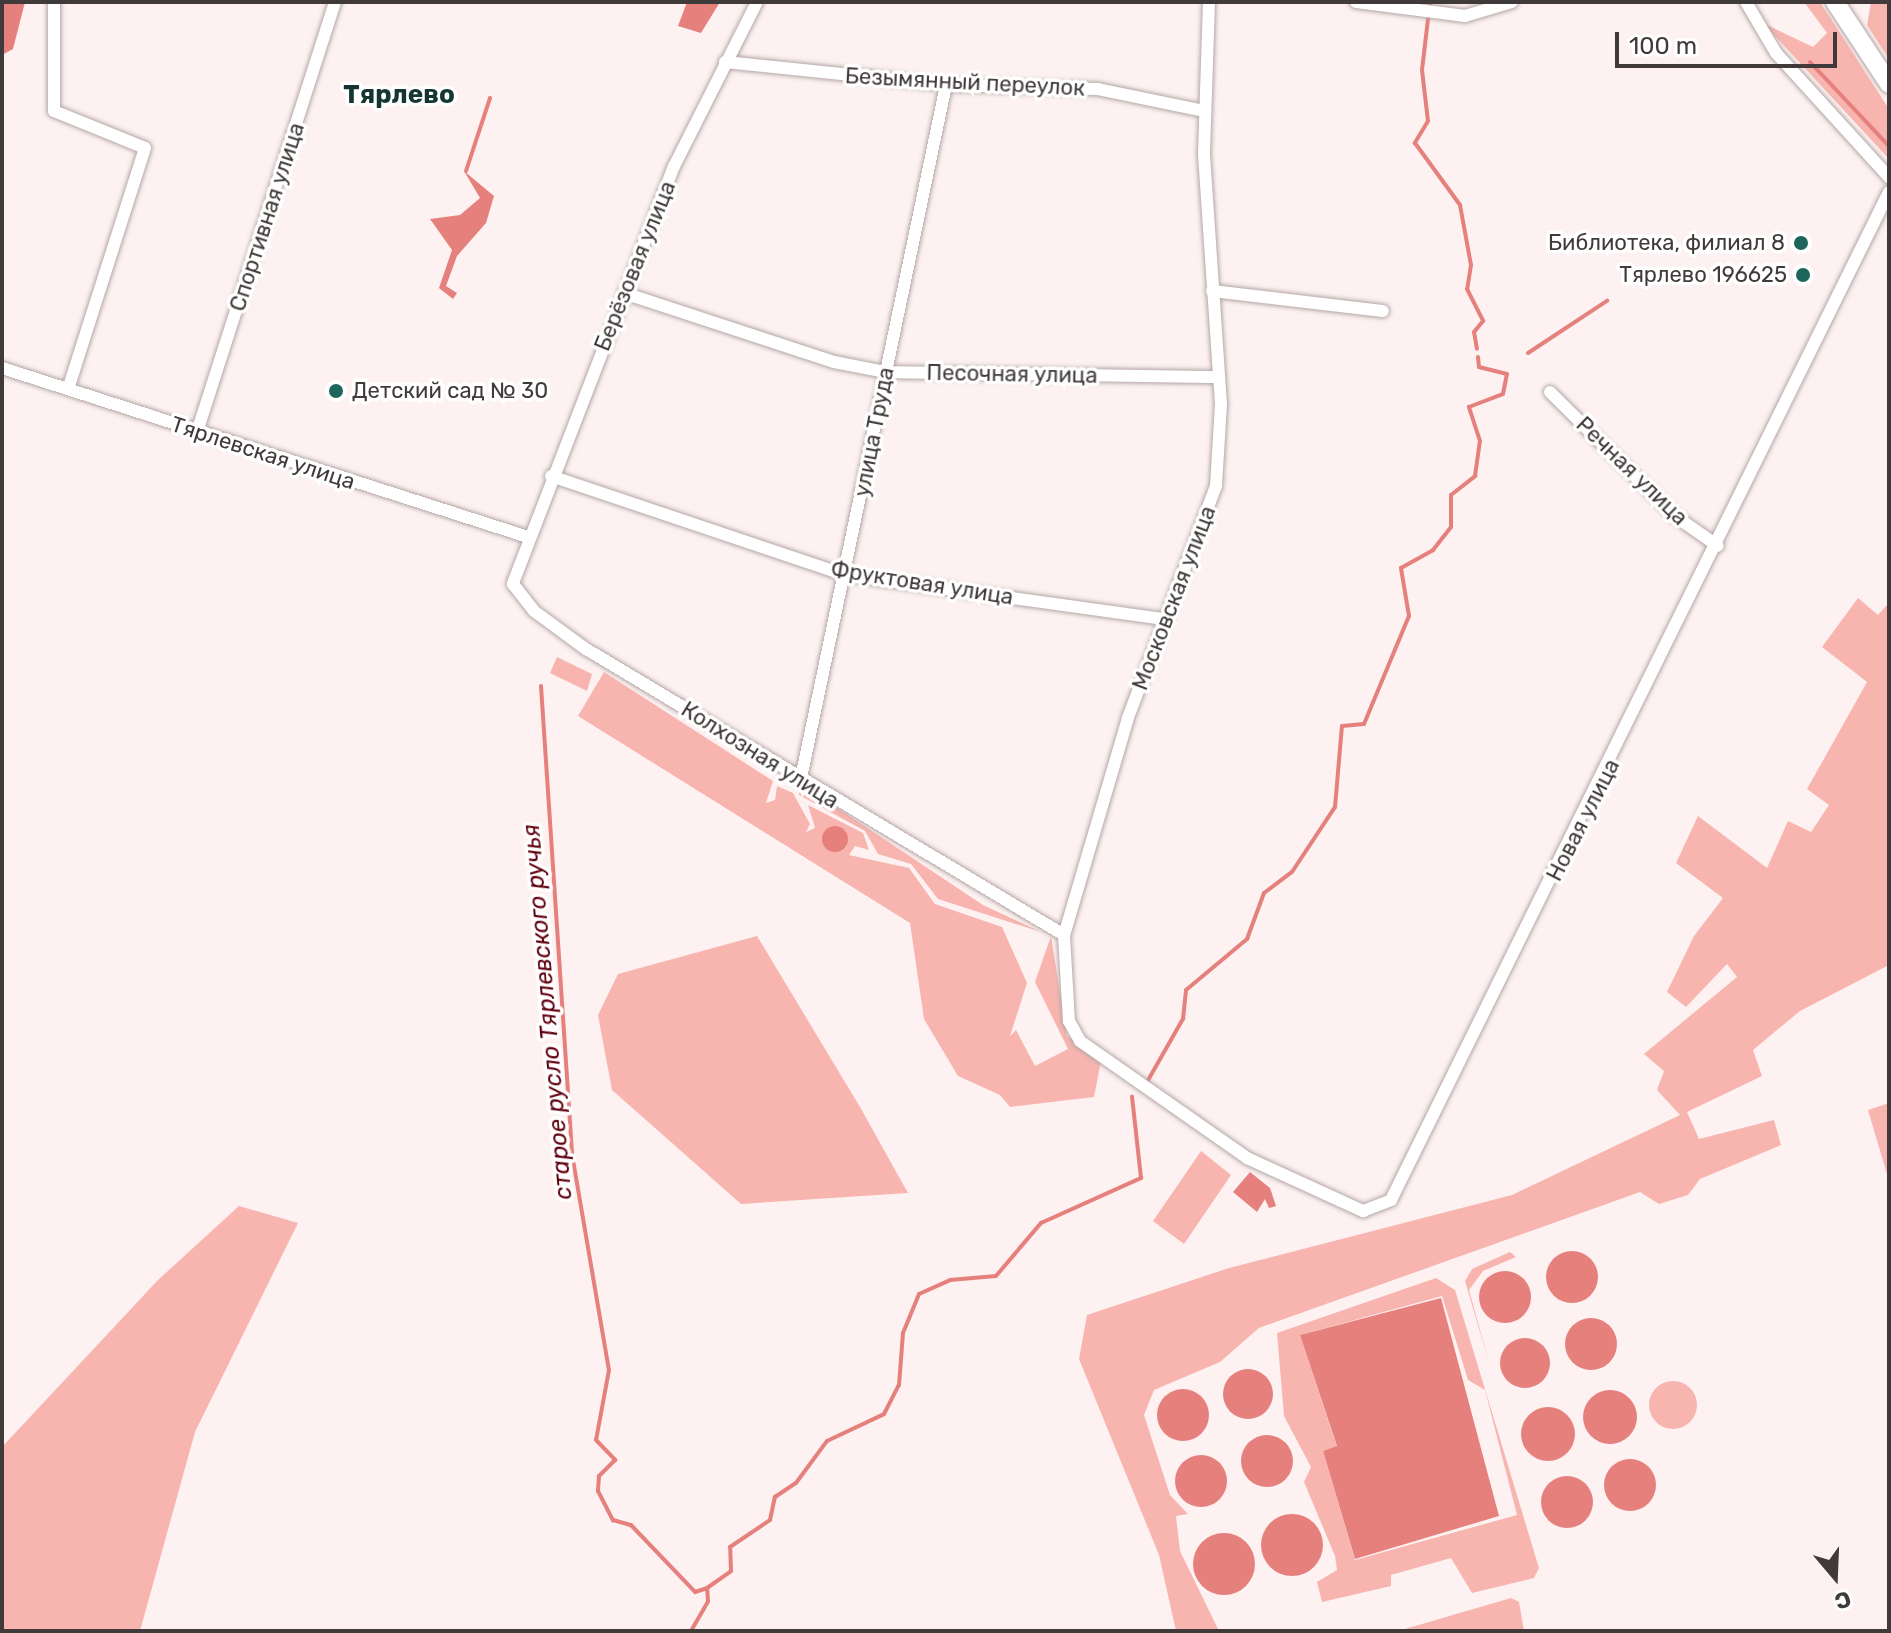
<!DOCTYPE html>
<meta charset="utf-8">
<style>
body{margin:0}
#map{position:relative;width:1891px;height:1633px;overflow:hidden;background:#fdf2f1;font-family:Rubik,sans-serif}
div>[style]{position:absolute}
.green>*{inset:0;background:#f8b5b0}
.round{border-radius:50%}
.water>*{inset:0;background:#e6807c}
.stream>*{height:4px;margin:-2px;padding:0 2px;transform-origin:2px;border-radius:2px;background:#e6807c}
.roads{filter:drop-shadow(0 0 2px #b4a7a6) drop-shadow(0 0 2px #b4a7a6)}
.minor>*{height:12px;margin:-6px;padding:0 6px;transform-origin:6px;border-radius:6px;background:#fff}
.secondary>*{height:18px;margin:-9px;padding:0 9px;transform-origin:9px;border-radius:9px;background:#fff}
.dots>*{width:22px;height:22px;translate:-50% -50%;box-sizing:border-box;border:4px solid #fff;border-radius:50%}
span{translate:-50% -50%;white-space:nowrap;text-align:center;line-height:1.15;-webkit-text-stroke:7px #fff;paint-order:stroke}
.street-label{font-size:22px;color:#403b3a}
.poi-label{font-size:22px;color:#403b3a}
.right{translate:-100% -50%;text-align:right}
.left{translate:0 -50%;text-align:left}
.water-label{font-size:24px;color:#61010e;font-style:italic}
.quarter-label{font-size:26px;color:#153630;font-weight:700}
.frame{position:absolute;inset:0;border:4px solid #403b3a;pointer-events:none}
.north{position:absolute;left:1795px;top:1537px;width:80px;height:80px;-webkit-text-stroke:6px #fff;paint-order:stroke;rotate:161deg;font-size:22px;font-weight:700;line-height:32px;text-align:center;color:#403b3a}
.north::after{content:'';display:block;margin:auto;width:28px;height:36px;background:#403b3a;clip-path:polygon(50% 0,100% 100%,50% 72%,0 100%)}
.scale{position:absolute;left:1615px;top:32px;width:222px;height:36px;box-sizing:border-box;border:4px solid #403b3a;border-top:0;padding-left:10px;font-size:24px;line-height:28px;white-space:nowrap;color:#403b3a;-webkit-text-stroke:6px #fff;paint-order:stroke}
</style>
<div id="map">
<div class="green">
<i style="clip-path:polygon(1804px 2px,1820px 2px,1889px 109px,1889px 159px,1763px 23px,1813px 47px,1827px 33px)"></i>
<i style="clip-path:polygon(1871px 2px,1889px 2px,1889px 59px,1867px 25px)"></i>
<i style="clip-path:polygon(1858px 598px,1878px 615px,1889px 603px,1889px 965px,1800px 1011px,1753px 1050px,1762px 1076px,1687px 1112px,1699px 1139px,1774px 1120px,1781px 1145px,1700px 1179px,1688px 1195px,1659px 1204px,1640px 1192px,1259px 1328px,1220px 1362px,1154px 1390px,1144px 1415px,1170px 1495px,1188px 1514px,1176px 1516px,1180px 1551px,1219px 1631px,1176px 1631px,1159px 1555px,1079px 1359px,1087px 1315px,1229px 1268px,1512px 1195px,1680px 1115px,1657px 1090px,1664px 1071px,1644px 1054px,1737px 977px,1727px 964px,1686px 1007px,1667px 992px,1694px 936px,1723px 898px,1676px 863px,1698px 816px,1767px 868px,1788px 821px,1811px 832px,1829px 805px,1807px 789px,1867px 682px,1822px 647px)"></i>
<i style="clip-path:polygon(557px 657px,592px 674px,587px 691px,550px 673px)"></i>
<i style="clip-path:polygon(604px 672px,773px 781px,766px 803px,775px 800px,777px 786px,793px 793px,810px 824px,806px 832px,815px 828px,808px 805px,863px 833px,869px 850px,855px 846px,849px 855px,909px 868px,935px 904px,1002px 927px,1027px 983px,1010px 1036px,1016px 1030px,1035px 1066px,1068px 1049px,1035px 982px,1051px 936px,1067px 1036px,1101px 1061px,1094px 1097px,1010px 1107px,1000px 1095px,958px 1076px,924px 1019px,910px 923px,578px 716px)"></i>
<i style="clip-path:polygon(800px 783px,983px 905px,1041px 932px,938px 899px,911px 864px,878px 854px,865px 831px,799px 795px)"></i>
<i style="clip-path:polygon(757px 936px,860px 1107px,908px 1193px,741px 1204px,612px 1090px,598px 1015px,618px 974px)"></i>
<i style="clip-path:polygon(1889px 1103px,1889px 1181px,1868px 1110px)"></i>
<i style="clip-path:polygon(1201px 1151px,1231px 1175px,1184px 1244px,1153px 1221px)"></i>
<i style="clip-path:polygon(239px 1206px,298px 1223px,195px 1432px,140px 1631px,2px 1631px,2px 1447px,158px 1280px)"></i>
<i style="clip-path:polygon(1510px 1252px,1516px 1257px,1483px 1271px,1469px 1290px,1490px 1366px,1465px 1281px,1472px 1269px)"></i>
<i style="clip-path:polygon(evenodd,1436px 1278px,1455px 1290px,1539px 1568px,1534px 1578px,1472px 1593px,1451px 1558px,1391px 1575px,1391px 1586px,1322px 1602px,1317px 1582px,1337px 1570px,1335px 1556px,1304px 1482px,1311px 1467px,1284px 1416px,1277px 1333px,1436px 1278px,1442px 1296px,1468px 1380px,1485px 1390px,1517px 1515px,1355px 1560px,1323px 1451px,1337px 1447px,1300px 1335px,1442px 1296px)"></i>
<i class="round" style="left:1649px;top:1381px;width:48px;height:48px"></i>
<i style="clip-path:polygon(1511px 1598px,1519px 1602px,1524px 1631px,1398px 1631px)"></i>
</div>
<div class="water">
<i style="clip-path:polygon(2px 2px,25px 2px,13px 49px,2px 55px)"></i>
<i style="clip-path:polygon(687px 2px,720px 2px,701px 33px,678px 26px)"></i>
<i style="clip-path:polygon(464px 171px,494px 196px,486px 223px,457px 256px,446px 286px,457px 293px,453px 299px,439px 288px,452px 250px,430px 219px,460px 215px,480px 198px)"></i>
<i class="round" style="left:822px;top:826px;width:26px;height:26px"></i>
<i style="clip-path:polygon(1250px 1172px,1270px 1188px,1276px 1206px,1269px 1208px,1265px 1199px,1257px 1212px,1233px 1192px)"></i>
<i class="round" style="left:1546px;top:1251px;width:52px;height:52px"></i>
<i class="round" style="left:1479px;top:1271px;width:52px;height:52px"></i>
<i style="clip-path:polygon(1441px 1298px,1499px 1516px,1355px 1559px,1323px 1451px,1337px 1446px,1300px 1335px)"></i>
<i class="round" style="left:1565px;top:1318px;width:52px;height:52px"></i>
<i class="round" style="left:1500px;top:1338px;width:50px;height:50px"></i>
<i class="round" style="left:1223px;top:1369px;width:50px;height:50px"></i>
<i class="round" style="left:1157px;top:1389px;width:52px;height:52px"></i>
<i class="round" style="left:1583px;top:1390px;width:54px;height:54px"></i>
<i class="round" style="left:1521px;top:1407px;width:54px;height:54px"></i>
<i class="round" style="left:1241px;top:1435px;width:52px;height:52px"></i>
<i class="round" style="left:1175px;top:1455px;width:52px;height:52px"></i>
<i class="round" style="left:1604px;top:1459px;width:52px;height:52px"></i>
<i class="round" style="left:1541px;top:1476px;width:52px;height:52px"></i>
<i class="round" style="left:1261px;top:1514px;width:62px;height:62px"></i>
<i class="round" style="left:1193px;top:1533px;width:62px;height:62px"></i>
</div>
<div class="stream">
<i style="left:1430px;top:2px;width:68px;rotate:96.7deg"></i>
<i style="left:1422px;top:70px;width:51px;rotate:83.3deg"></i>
<i style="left:1428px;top:121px;width:26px;rotate:121deg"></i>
<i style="left:1415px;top:143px;width:77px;rotate:54deg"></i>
<i style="left:1460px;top:205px;width:61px;rotate:79.6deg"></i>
<i style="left:1471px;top:265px;width:24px;rotate:99deg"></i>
<i style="left:1467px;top:289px;width:36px;rotate:63deg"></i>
<i style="left:1483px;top:321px;width:14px;rotate:129deg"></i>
<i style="left:1474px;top:332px;width:17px;rotate:80deg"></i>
<i style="left:1810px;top:62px;width:115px;rotate:46.8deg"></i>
<i style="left:466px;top:171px;width:77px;rotate:-71.8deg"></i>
<i style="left:1528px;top:353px;width:95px;rotate:-33.4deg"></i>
<i style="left:541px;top:686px;width:469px;rotate:86.2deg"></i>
<i style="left:572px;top:1154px;width:219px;rotate:80.3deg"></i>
<i style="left:609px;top:1370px;width:71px;rotate:100.5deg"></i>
<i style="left:596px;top:1440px;width:28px;rotate:46deg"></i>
<i style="left:615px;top:1460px;width:23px;rotate:135deg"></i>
<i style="left:599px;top:1476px;width:15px;rotate:94deg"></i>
<i style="left:598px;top:1491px;width:33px;rotate:63deg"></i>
<i style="left:613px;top:1520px;width:19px;rotate:16deg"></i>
<i style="left:631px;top:1525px;width:93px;rotate:46.3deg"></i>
<i style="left:695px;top:1592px;width:13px;rotate:-18deg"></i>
<i style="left:1147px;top:1082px;width:73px;rotate:-60.3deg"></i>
<i style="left:1183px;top:1019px;width:29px;rotate:-84deg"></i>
<i style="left:1186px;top:990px;width:80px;rotate:-39.9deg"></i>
<i style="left:1247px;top:939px;width:49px;rotate:-69.7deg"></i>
<i style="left:1264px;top:893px;width:35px;rotate:-37deg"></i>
<i style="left:1292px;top:872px;width:78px;rotate:-56.5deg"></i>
<i style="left:1335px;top:807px;width:81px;rotate:-85.1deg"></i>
<i style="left:1342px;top:726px;width:22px;rotate:-5deg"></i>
<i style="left:1364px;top:724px;width:117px;rotate:-67.4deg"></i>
<i style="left:1409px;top:616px;width:49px;rotate:-99.5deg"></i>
<i style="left:1401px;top:568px;width:37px;rotate:-29deg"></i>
<i style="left:1433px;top:550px;width:29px;rotate:-52deg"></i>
<i style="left:1451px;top:527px;width:32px;rotate:-90deg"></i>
<i style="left:1451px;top:495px;width:31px;rotate:-38deg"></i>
<i style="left:1475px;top:476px;width:35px;rotate:-82deg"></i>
<i style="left:1480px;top:441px;width:36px;rotate:-108deg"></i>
<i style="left:1469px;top:407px;width:36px;rotate:-21deg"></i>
<i style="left:1503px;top:394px;width:20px;rotate:-79deg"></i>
<i style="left:1507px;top:374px;width:29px;rotate:-166deg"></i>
<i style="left:1479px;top:367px;width:10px;rotate:-96deg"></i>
<i style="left:691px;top:1631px;width:34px;rotate:-60deg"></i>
<i style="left:708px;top:1601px;width:13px;rotate:-94deg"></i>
<i style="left:707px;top:1588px;width:29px;rotate:-35deg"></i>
<i style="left:731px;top:1571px;width:24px;rotate:-92deg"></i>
<i style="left:730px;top:1547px;width:48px;rotate:-34deg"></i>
<i style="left:770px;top:1520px;width:24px;rotate:-78deg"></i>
<i style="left:775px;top:1497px;width:25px;rotate:-34deg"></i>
<i style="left:796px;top:1483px;width:52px;rotate:-53.6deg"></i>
<i style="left:827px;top:1441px;width:63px;rotate:-25.3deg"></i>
<i style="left:884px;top:1414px;width:33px;rotate:-63deg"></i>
<i style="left:899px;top:1385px;width:52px;rotate:-85.6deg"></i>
<i style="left:903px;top:1333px;width:42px;rotate:-67.7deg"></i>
<i style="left:919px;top:1294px;width:34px;rotate:-24deg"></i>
<i style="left:950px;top:1280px;width:46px;rotate:-5deg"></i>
<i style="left:996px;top:1276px;width:70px;rotate:-49.7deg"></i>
<i style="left:1041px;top:1223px;width:110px;rotate:-24.2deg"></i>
<i style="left:1141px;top:1178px;width:82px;rotate:-96.3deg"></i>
</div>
<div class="roads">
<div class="minor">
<i style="left:54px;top:2px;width:109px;rotate:90deg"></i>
<i style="left:54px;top:111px;width:98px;rotate:22.1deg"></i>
<i style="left:145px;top:148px;width:253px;rotate:107.7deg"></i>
<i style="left:757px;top:2px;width:184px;rotate:116.8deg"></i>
<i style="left:674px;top:166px;width:448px;rotate:111.1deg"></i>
<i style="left:513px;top:584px;width:34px;rotate:52deg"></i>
<i style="left:534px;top:611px;width:64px;rotate:36.2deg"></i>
<i style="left:586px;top:649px;width:557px;rotate:30.89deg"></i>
<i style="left:1209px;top:2px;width:153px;rotate:91.9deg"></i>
<i style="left:1204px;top:155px;width:250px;rotate:86.1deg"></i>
<i style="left:1221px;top:404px;width:82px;rotate:93.5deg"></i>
<i style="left:1216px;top:486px;width:248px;rotate:110.8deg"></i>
<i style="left:1128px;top:718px;width:226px;rotate:106.4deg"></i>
<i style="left:1064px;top:935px;width:86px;rotate:86.7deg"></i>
<i style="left:1069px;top:1021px;width:23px;rotate:61deg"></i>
<i style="left:1080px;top:1041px;width:204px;rotate:35deg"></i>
<i style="left:1247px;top:1158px;width:128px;rotate:24.6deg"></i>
<i style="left:1363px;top:1211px;width:30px;rotate:-21deg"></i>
<i style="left:1391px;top:1200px;width:1124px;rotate:-63.71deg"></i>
<i style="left:1356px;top:2px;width:110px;rotate:7.3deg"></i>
<i style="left:1465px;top:16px;width:49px;rotate:-16.6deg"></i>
<i style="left:1746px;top:2px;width:59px;rotate:59.5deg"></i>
<i style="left:1776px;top:53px;width:168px;rotate:47.7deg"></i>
<i style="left:725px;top:62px;width:222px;rotate:5.9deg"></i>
<i style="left:946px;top:85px;width:152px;rotate:1.5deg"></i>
<i style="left:1098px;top:89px;width:108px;rotate:11.7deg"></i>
<i style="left:1212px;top:291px;width:172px;rotate:6.7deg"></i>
<i style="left:624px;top:293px;width:221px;rotate:18.2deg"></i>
<i style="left:834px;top:362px;width:53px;rotate:10.9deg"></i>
<i style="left:886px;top:372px;width:333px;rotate:0.9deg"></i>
<i style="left:2px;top:368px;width:549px;rotate:17.81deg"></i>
<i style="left:1550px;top:392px;width:176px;rotate:44.8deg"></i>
<i style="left:1675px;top:516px;width:52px;rotate:34.9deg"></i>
<i style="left:197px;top:432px;width:452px;rotate:-72.2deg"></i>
<i style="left:551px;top:476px;width:311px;rotate:18.6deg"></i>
<i style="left:846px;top:575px;width:319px;rotate:7.9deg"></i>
<i style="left:801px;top:778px;width:708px;rotate:-78.18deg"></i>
</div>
<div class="secondary">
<i style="left:1835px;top:2px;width:98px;rotate:56.6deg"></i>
</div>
</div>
<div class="dots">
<i style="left:1801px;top:243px;background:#1e665b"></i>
<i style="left:1803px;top:275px;background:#1e665b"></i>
<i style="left:336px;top:391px;background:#1e665b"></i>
</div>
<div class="street-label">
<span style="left:965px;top:82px;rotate:3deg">Безымянный переулок</span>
<span style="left:267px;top:217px;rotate:-72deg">Спортивная улица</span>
<span style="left:635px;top:266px;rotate:-68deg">Берёзовая улица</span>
<span style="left:1012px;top:374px;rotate:1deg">Песочная улица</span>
<span style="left:874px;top:432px;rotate:-79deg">улица Труда</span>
<span style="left:263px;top:453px;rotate:18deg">Тярлевская улица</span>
<span style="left:1632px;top:471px;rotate:44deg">Речная улица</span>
<span style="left:922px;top:583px;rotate:9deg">Фруктовая улица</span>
<span style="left:1174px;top:598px;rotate:-69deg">Московская улица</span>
<span style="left:760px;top:755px;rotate:32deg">Колхозная улица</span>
<span style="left:1583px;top:820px;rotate:-63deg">Новая улица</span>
</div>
<div class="poi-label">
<span class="right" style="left:1785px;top:243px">Библиотека, филиал 8</span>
<span class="right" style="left:1787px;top:275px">Тярлево 196625</span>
<span class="left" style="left:352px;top:391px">Детский сад № 30</span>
</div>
<div class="water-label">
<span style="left:548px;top:1012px;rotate:-95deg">старое русло Тярлевского ручья</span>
</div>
<div class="quarter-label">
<span style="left:399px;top:95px">Тярлево</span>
</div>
<div class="frame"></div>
<div class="north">С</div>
<div class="scale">100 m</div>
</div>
